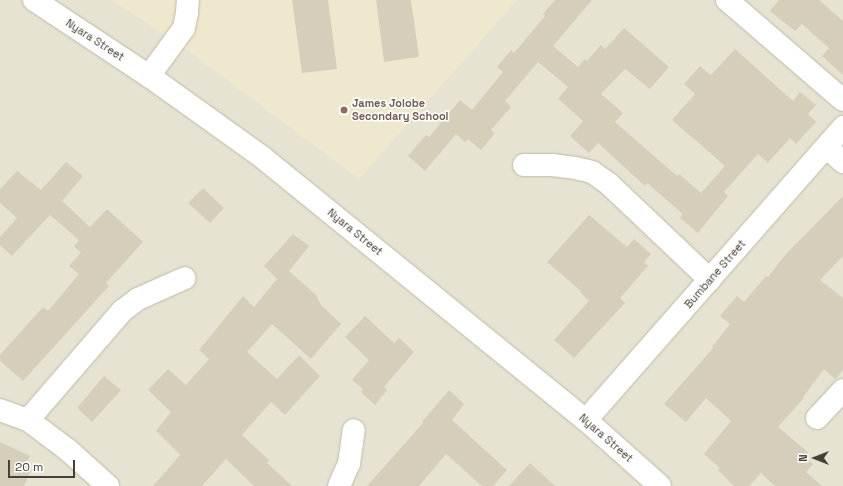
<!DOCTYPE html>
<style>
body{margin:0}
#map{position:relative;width:843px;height:486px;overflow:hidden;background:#f3f1e5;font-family:"Space Grotesk",sans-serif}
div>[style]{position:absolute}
.residential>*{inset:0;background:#e7e3d3}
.education>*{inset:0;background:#ede8ce}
.building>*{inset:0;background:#d5ceba}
.roads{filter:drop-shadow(0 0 1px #bfbaa7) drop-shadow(0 0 1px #bfbaa7)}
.minor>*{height:22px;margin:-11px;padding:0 11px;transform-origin:11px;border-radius:11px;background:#fff}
.dots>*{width:11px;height:11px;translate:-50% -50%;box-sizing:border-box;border:2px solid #fff;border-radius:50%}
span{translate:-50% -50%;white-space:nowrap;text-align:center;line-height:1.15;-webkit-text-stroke:3px #fff;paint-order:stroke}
.street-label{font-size:11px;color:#464134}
.education-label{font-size:11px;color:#785e54;font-weight:700}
.left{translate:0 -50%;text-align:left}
.north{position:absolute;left:795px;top:438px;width:40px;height:40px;-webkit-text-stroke:3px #fff;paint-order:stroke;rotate:270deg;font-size:11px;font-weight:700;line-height:16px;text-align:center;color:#464134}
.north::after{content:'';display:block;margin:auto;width:14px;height:18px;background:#464134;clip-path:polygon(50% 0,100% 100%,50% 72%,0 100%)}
.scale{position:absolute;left:8px;top:460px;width:67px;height:18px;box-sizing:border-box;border:2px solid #464134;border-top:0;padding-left:5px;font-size:12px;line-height:14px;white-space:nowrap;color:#464134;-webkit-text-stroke:3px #fff;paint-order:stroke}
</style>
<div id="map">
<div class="residential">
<i style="clip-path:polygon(0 0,843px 0,843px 486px,0 486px)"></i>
</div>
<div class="education">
<i style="clip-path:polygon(111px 0,517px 0,359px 179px,176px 42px)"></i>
</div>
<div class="building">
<i style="clip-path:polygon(292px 0,328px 0,337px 69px,302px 73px)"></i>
<i style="clip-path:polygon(376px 0,411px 0,419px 57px,384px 62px)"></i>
<i style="clip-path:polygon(555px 0,592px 0,553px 46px,578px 67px,585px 59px,587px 61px,601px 45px,605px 49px,624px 28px,669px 67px,650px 89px,625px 69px,601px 94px,623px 113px,615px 122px,677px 176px,679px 174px,701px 193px,725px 166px,672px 120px,695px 94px,684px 84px,700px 66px,711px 75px,735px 49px,793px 101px,800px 92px,816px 105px,808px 114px,816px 122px,796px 144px,790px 138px,768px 163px,758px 154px,724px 192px,728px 196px,698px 233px,680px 218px,683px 214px,647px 183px,645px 186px,598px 143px,589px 153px,570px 136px,583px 121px,558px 99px,568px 87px,538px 62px,505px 101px,511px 107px,491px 130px,495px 133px,481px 150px,468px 139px,465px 142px,456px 134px,425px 171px,408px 156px,426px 135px,429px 137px,460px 100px,472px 110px,503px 72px,497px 67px,511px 50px,514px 53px,545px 16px,543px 14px)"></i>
<i style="clip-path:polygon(779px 0,819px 0,843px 21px,843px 75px,822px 56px,829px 48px,802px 24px,795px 31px,770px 11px)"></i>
<i style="clip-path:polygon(66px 162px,83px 176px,62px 201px,90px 227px,107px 209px,143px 242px,106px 283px,109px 286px,23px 381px,0 361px,0 355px,43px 307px,48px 311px,79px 274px,69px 266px,81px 253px,74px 246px,79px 240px,50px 215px,12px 256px,0 245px,0 237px,17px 218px,0 203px,0 189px,17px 171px,41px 190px)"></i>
<i style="clip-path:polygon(203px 188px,224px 208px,210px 223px,188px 203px)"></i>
<i style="clip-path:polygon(843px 196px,843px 256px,820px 280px,843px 298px,843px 370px,835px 379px,824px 369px,803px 397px,804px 398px,778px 427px,809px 453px,805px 457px,813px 464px,806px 472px,822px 486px,775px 486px,761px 473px,749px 486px,734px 486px,718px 470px,720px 468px,704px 454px,731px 421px,706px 398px,686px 422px,664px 404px,713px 348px,712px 347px,730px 324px,720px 316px,737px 296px,744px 302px,766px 276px,768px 277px,786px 254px)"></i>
<i style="clip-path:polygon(589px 215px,627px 247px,634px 239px,651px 254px,644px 262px,648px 266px,620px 298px,625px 303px,574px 358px,554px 340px,589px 301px,580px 292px,581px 291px,547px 262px)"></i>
<i style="clip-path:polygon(293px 234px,309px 246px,289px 271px,316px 295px,321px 305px,341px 324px,311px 359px,272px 324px,247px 352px,277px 379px,299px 355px,320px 376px,285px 415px,271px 402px,242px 435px,269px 460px,267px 463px,292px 486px,254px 486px,226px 459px,202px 486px,153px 486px,180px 455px,156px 431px,171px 412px,148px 390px,168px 369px,186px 385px,209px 359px,199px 350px,243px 296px,254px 307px,277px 279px,264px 266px)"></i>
<i style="clip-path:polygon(365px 316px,394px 343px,399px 338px,414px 352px,384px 387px,387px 390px,375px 405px,361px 392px,363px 389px,352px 380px,369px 360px,345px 337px)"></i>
<i style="clip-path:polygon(104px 376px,121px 390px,92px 422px,77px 408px)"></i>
<i style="clip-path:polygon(449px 390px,464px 404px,452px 420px,507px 470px,493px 486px,482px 486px,446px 454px,419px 486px,367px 486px,423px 423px,422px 422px)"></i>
<i style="clip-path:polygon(0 442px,30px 456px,24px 466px,31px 470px,24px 486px,0 486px)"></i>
<i style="clip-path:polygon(530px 463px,555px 486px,509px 486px)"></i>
</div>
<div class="roads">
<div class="minor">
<i style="left:34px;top:0;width:138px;rotate:33.5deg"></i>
<i style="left:149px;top:76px;width:139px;rotate:35.6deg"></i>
<i style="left:262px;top:157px;width:417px;rotate:39.1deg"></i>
<i style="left:586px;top:420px;width:99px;rotate:41.7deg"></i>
<i style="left:727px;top:0;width:153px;rotate:40.8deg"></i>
<i style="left:149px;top:76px;width:59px;rotate:-53.9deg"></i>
<i style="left:184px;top:28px;width:15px;rotate:-79deg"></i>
<i style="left:187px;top:13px;width:13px;rotate:-86deg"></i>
<i style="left:826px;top:147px;width:23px;rotate:41deg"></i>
<i style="left:524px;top:165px;width:28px"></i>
<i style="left:552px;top:165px;width:23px;rotate:7deg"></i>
<i style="left:575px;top:168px;width:17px;rotate:13deg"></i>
<i style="left:592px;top:172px;width:21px;rotate:35deg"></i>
<i style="left:609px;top:184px;width:139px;rotate:43.5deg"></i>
<i style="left:0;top:410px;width:30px;rotate:20deg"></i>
<i style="left:28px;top:420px;width:50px;rotate:36.9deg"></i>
<i style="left:68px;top:450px;width:54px;rotate:42deg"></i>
<i style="left:817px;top:418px;width:38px;rotate:-47deg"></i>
<i style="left:28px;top:420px;width:144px;rotate:-49.2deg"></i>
<i style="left:122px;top:311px;width:20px;rotate:-37deg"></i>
<i style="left:138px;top:299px;width:51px;rotate:-24.1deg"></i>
<i style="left:586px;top:420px;width:390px;rotate:-48.7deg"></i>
<i style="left:339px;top:486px;width:24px;rotate:-66deg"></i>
<i style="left:349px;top:464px;width:34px;rotate:-82deg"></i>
</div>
</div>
<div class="dots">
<i style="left:344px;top:110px;background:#8d6e63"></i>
</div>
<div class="street-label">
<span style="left:95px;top:40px;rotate:33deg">Nyara Street</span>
<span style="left:355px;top:232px;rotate:39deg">Nyara Street</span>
<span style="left:715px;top:274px;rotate:-49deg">Bumbane Street</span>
<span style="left:606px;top:438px;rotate:41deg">Nyara Street</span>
</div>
<div class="education-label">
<span class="left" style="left:352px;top:110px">James Jolobe<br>Secondary School</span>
</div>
<div class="north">N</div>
<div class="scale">20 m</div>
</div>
